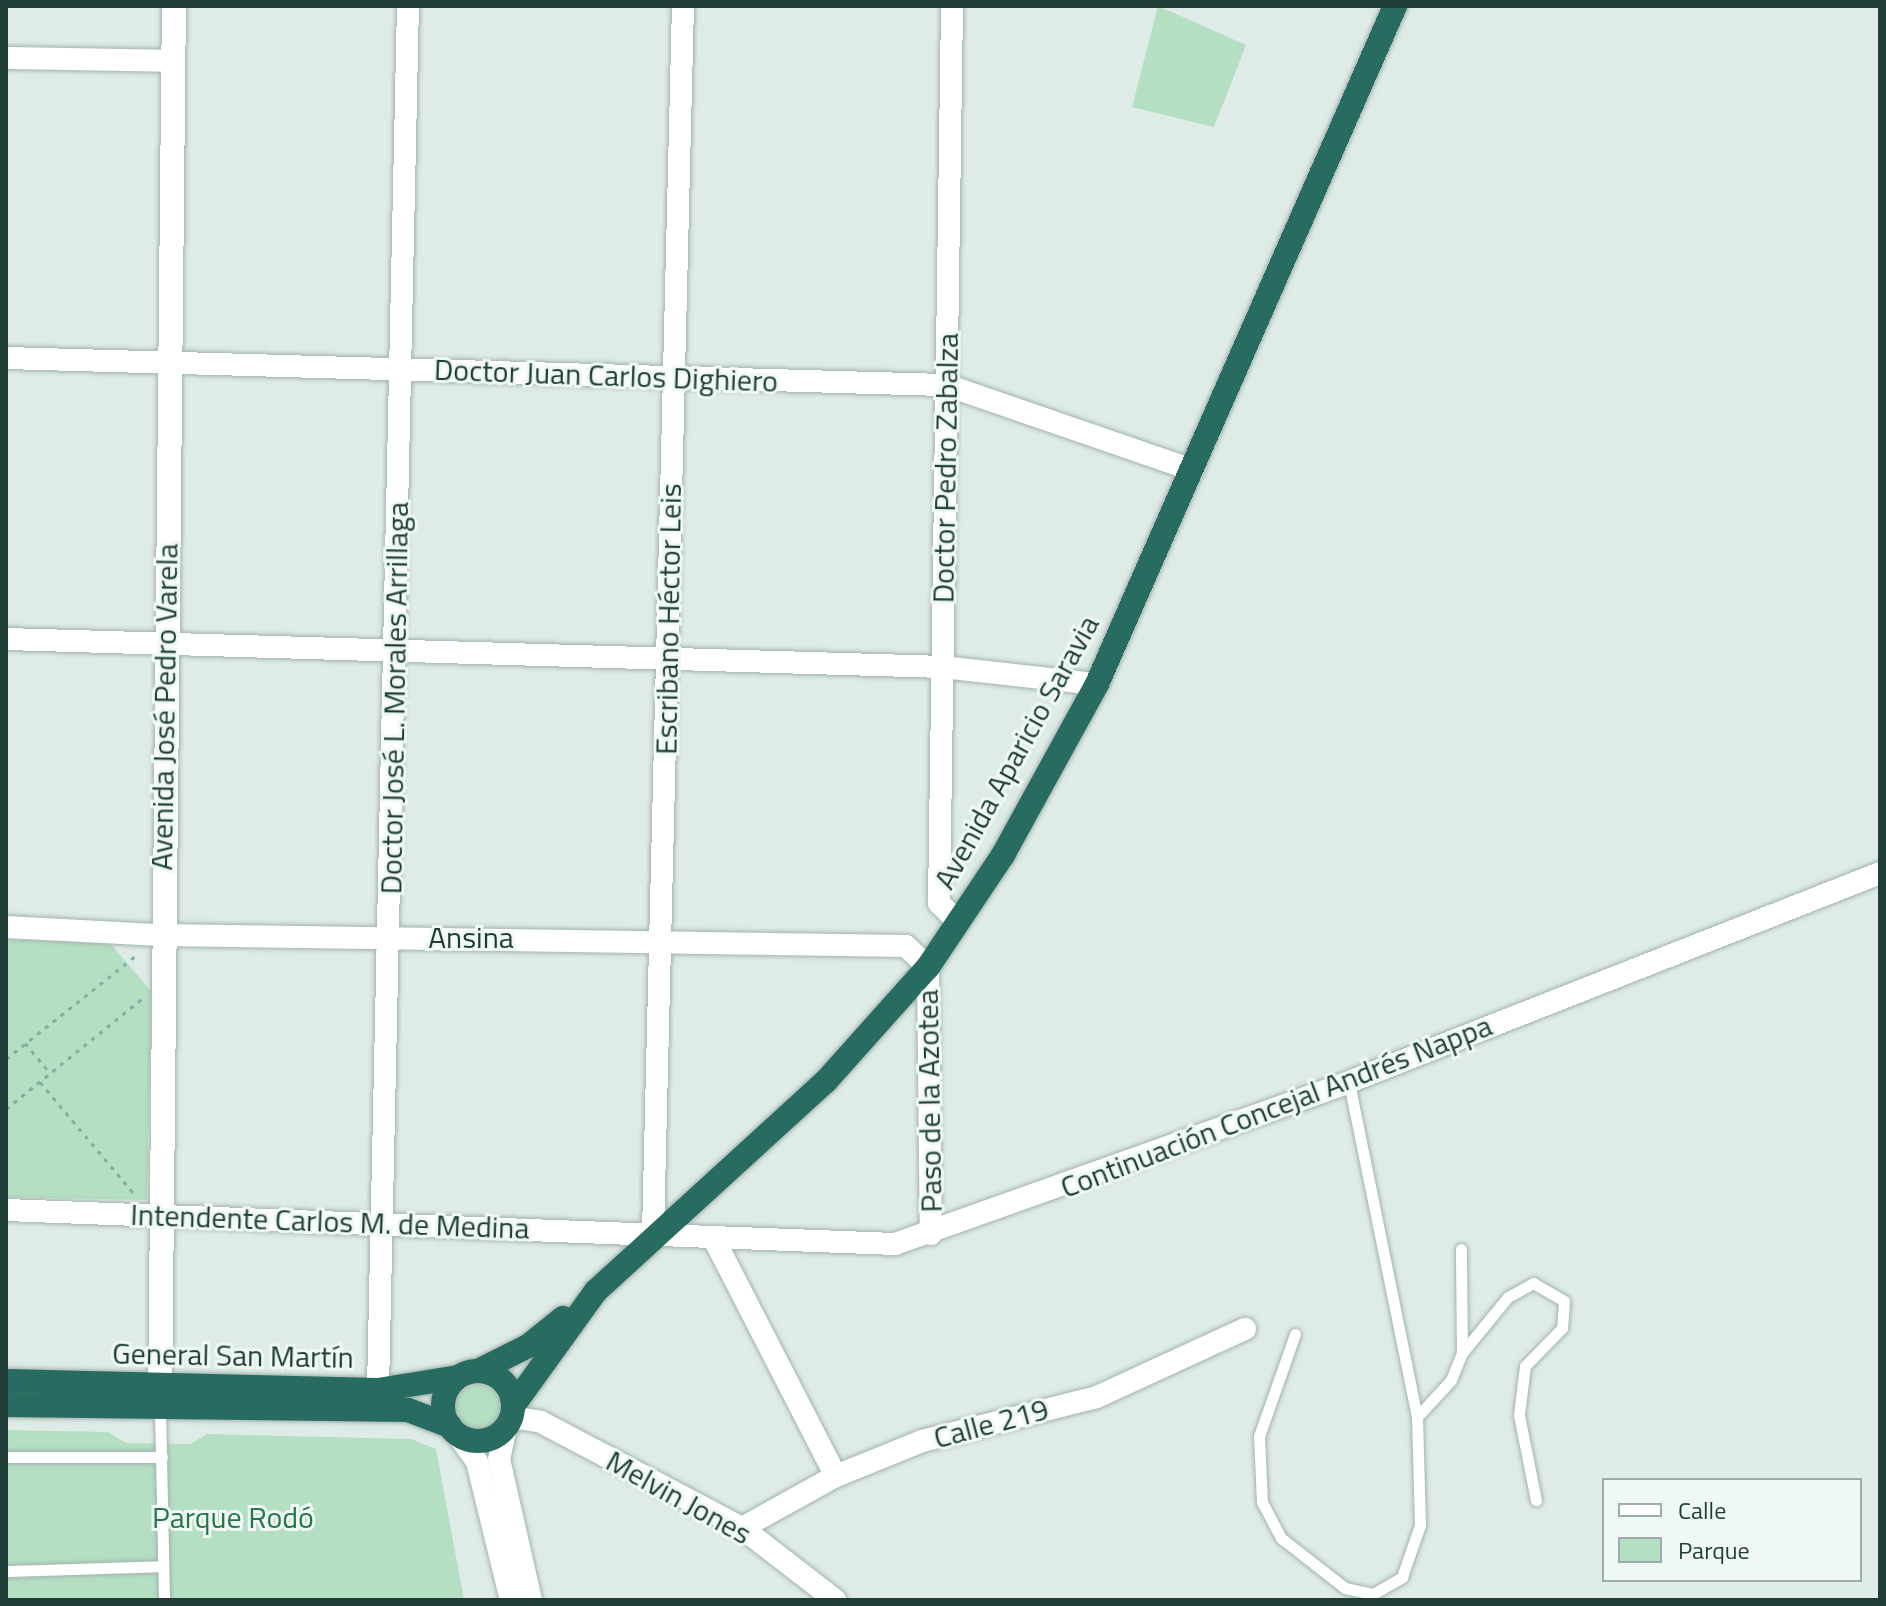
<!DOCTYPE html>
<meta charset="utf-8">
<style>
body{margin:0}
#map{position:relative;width:1886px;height:1606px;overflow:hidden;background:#dfebe6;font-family:"Titillium Web",sans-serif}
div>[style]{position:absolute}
.green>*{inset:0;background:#b5dfc2}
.round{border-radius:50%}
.path>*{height:3px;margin-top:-1.5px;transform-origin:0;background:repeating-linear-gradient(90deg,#7cb2a3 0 4px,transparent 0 10px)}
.roads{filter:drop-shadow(0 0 2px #a1b3ae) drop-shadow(0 0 2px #a1b3ae)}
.lane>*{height:11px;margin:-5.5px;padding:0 5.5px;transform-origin:5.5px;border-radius:5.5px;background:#fff}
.street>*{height:22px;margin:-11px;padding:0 11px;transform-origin:11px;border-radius:11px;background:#fff}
.secondary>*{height:24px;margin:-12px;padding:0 12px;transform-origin:12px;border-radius:12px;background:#fff}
.highway>*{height:24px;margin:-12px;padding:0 12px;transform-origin:12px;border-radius:12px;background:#286b60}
.highway>.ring{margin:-12px;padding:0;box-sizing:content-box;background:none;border:24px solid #286b60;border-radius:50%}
span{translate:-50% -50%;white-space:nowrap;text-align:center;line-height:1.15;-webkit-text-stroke:6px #eff8f4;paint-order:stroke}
.street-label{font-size:30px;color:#1e3d36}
.park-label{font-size:30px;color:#257749}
.frame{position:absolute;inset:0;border:8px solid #1e3d36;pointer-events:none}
.legend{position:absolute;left:1602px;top:1478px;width:260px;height:104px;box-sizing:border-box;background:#eff8f4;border:2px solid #9bada8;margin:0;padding:10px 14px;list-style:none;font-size:24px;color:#1e3d36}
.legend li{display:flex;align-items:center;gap:16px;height:40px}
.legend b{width:40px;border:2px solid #9bada8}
</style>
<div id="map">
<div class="green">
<i style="clip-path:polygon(1158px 6px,1246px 45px,1214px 127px,1132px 107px)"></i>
<i style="clip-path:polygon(6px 940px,109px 942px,151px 991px,147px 1200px,6px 1197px)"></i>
<i class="round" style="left:456px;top:1385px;width:44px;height:44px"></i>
<i style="clip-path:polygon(6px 1430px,108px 1432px,126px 1443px,190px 1444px,207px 1434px,411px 1439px,436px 1449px,464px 1600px,6px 1600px)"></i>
</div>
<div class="path">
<i style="left:25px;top:1043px;width:39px;rotate:50deg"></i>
<i style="left:6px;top:1059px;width:169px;rotate:-38.5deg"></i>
<i style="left:40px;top:1082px;width:148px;rotate:49.9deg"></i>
<i style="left:6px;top:1109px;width:176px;rotate:-39deg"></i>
</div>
<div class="roads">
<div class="lane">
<i style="left:1295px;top:1334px;width:108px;rotate:109.4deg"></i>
<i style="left:1259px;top:1436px;width:66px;rotate:87.4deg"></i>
<i style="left:1262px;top:1502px;width:41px;rotate:62.2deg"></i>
<i style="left:1281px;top:1538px;width:81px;rotate:38deg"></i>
<i style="left:1345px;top:1588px;width:29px;rotate:12deg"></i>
<i style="left:1373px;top:1594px;width:34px;rotate:-30deg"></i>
<i style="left:1402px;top:1577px;width:55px;rotate:-70.9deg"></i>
<i style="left:1420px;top:1525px;width:108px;rotate:-91.6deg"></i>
<i style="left:1417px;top:1417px;width:342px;rotate:-101.5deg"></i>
<i style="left:1462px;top:1353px;width:72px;rotate:-50.6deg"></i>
<i style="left:1508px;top:1297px;width:29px;rotate:-29deg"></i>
<i style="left:1533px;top:1283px;width:36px;rotate:30deg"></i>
<i style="left:1564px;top:1301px;width:27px;rotate:94deg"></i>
<i style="left:1562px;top:1328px;width:53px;rotate:134.2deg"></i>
<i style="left:1525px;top:1366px;width:49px;rotate:97deg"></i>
<i style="left:1519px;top:1415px;width:87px;rotate:78.7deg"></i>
<i style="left:160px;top:1408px;width:192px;rotate:88.8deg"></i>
<i style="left:1417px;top:1417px;width:50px;rotate:-47.4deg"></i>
<i style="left:1451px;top:1380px;width:29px;rotate:-68deg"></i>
<i style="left:1462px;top:1353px;width:104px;rotate:-90.6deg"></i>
<i style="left:6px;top:1457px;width:156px"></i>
<i style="left:6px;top:1571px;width:157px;rotate:-1.8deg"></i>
</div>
<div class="street">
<i style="left:952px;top:6px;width:897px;rotate:90.83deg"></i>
<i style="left:939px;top:903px;width:27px;rotate:45deg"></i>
<i style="left:6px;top:58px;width:166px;rotate:1deg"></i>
<i style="left:6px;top:358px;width:940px;rotate:1.65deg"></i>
<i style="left:946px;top:385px;width:261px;rotate:19deg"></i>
<i style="left:6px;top:639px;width:936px;rotate:1.71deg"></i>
<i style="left:942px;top:667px;width:156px;rotate:6.3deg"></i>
<i style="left:6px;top:927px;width:155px;rotate:3deg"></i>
<i style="left:161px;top:935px;width:745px;rotate:0.85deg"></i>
<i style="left:906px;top:946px;width:30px;rotate:44deg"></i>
<i style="left:928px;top:967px;width:267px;rotate:89.4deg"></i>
<i style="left:6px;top:1210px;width:890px;rotate:2.19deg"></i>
<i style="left:895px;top:1244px;width:482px;rotate:-19.6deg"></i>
<i style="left:1349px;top:1082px;width:571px;rotate:-21.48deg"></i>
<i style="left:653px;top:1232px;width:1226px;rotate:-88.6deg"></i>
<i style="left:715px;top:1241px;width:264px;rotate:62.8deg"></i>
<i style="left:378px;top:1390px;width:1384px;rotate:-88.76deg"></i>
<i style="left:511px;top:1417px;width:30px;rotate:9deg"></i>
<i style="left:541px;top:1422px;width:227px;rotate:27.8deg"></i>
<i style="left:742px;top:1528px;width:118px;rotate:37.7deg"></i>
<i style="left:506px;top:1427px;width:33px;rotate:102deg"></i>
<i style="left:499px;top:1459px;width:145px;rotate:77.2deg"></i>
<i style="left:457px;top:1434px;width:34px;rotate:54deg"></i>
<i style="left:477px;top:1462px;width:142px;rotate:76.2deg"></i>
<i style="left:742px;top:1528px;width:107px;rotate:-29deg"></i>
<i style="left:836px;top:1476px;width:93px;rotate:-22.1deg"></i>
<i style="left:922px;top:1441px;width:180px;rotate:-14.1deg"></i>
<i style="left:1097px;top:1397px;width:163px;rotate:-24.7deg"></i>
</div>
<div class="secondary">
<i style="left:160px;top:1403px;width:1397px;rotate:-89.43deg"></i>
</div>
<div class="highway">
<i style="left:478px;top:1371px;width:56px;rotate:-26.6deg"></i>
<i style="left:528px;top:1346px;width:45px;rotate:-38.7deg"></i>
<i class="ring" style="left:443px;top:1371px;width:46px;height:46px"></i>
<i style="left:6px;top:1381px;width:372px;rotate:1.4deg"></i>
<i style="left:378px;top:1390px;width:81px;rotate:-9.2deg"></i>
<i style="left:6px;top:1405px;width:402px;rotate:0.7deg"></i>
<i style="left:408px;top:1410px;width:45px;rotate:20.9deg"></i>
<i style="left:513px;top:1406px;width:142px;rotate:-54.2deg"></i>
<i style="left:596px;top:1291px;width:311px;rotate:-42.4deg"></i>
<i style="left:826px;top:1081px;width:153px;rotate:-48.2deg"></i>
<i style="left:928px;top:967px;width:135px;rotate:-56.2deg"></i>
<i style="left:1003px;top:855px;width:195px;rotate:-61.2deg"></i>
<i style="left:1097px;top:684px;width:741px;rotate:-66.27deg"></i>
</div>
</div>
<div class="street-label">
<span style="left:606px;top:375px;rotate:2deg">Doctor Juan Carlos Dighiero</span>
<span style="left:945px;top:468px;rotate:-89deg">Doctor Pedro Zabalza</span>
<span style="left:668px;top:619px;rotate:-89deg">Escribano Héctor Leis</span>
<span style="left:394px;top:698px;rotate:-89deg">Doctor José L. Morales Arrillaga</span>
<span style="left:164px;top:707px;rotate:-89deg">Avenida José Pedro Varela</span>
<span style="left:1016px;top:752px;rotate:-61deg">Avenida Aparicio Saravia</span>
<span style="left:471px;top:937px">Ansina</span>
<span style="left:929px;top:1101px;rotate:-91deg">Paso de la Azotea</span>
<span style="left:1276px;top:1106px;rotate:-21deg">Continuación Concejal Andrés Nappa</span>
<span style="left:330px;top:1221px;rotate:2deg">Intendente Carlos M. de Medina</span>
<span style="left:233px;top:1355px;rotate:1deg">General San Martín</span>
<span style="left:991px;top:1423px;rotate:-15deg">Calle 219</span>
<span style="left:679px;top:1497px;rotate:29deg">Melvin Jones</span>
</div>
<div class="park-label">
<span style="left:233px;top:1517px">Parque Rodó</span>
</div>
<div class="frame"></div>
<ul class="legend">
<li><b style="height:10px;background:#fff"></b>Calle</li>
<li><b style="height:22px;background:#b5dfc2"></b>Parque</li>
</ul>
</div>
